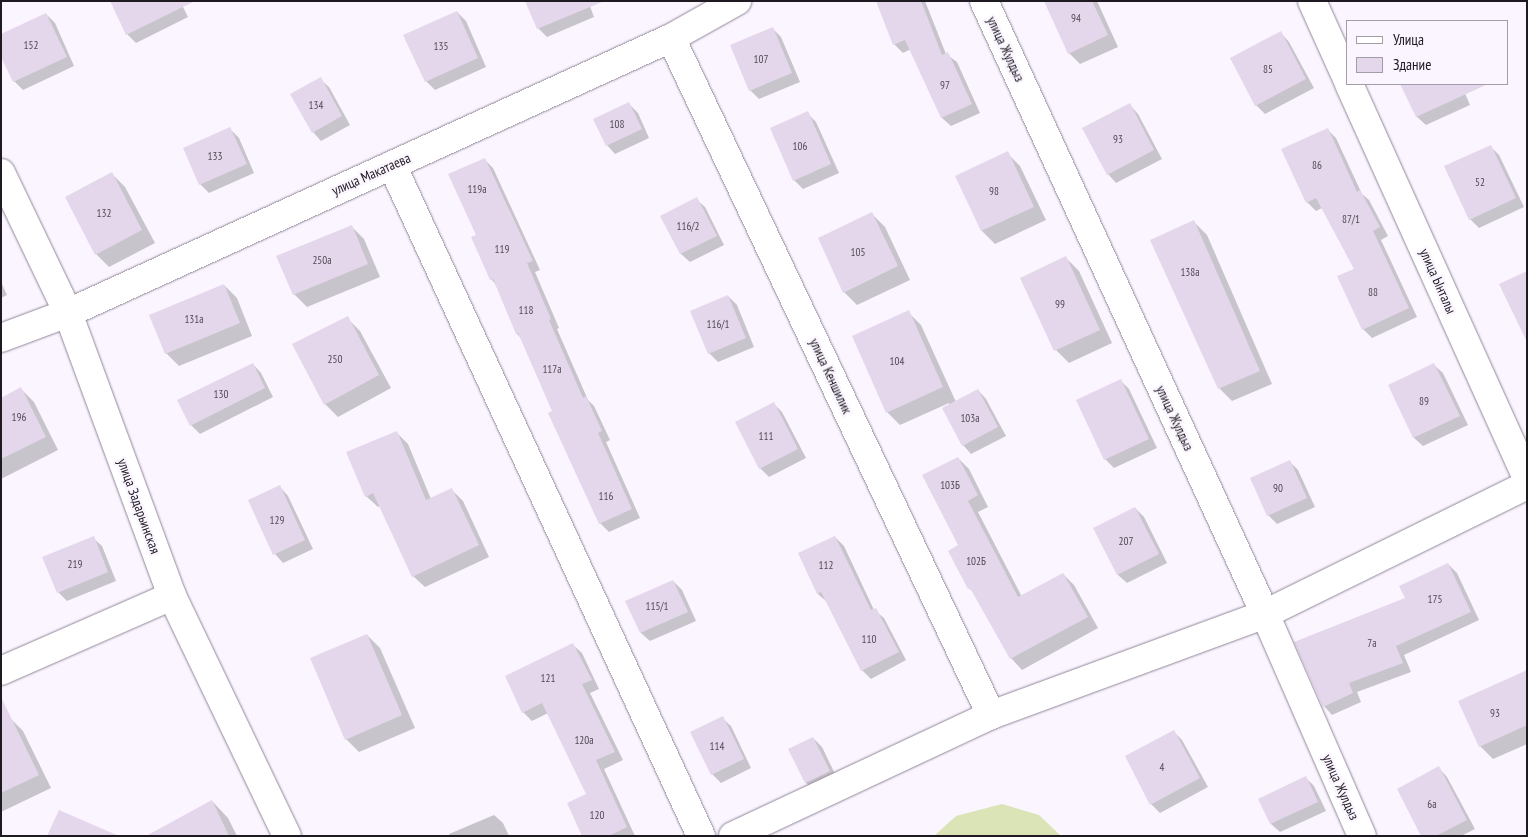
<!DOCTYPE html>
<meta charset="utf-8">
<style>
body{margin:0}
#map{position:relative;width:1528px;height:837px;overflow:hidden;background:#faf5fe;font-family:"PT Sans Narrow",sans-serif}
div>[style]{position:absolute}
.green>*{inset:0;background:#dbe4b6}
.shadow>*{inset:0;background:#0003}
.building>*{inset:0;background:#e4d7ec}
.roads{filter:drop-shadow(0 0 1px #92869a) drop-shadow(0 0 1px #92869a)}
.minor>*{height:28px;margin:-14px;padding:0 14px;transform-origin:14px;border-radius:14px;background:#fff}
span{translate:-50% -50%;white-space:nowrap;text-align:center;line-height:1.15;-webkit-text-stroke:4.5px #faf5fe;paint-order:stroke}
.number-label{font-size:11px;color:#504954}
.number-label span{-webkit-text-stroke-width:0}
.street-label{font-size:14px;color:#1f1a22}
.frame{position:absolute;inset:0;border:2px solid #1f1a22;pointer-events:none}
.legend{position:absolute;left:1346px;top:20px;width:162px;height:65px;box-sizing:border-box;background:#faf5fe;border:1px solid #a29da6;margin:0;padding:6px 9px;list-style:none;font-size:15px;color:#1f1a22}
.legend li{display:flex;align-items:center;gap:10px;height:25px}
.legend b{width:25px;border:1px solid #a29da6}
</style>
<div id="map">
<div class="green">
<i style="clip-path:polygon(1002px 804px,1039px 815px,1061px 836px,934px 836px,956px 816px)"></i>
</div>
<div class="shadow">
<i style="clip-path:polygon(180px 1px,188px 17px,136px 43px,127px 34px)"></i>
<i style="clip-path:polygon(588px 1px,594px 17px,547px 37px,538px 28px)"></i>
<i style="clip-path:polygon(877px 1px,925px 1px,946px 54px,957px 62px,980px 113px,951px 126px,942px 118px,911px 49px,903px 53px,894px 44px)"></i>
<i style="clip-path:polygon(1045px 1px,1097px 1px,1118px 47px,1080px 64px,1069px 53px)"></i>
<i style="clip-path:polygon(457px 12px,466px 21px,486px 67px,435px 90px,426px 81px)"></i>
<i style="clip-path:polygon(46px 14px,55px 23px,74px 66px,23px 90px,14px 81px)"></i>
<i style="clip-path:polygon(772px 28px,781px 37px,800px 82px,759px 99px,750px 90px)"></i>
<i style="clip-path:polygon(1281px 33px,1289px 42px,1314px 88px,1265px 114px,1256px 105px)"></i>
<i style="clip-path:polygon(320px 79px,329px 87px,350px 125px,321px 141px,313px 132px)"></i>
<i style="clip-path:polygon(1401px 84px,1461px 84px,1470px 105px,1426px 125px,1417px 117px)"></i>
<i style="clip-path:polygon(629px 104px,638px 113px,649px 138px,615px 154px,607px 145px)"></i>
<i style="clip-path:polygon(1130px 105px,1138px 114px,1162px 159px,1116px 183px,1108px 174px)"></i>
<i style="clip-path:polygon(807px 113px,816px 122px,839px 173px,803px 189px,794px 180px)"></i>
<i style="clip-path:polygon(230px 129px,239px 138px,254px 173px,209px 193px,200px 184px)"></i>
<i style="clip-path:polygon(1327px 129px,1336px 138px,1362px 194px,1369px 200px,1388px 236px,1381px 240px,1417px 317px,1372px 338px,1363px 329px,1356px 269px,1322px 208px,1316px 211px,1307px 202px)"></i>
<i style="clip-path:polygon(1490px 146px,1499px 155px,1524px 207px,1479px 228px,1470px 219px)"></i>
<i style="clip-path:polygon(1007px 153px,1020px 166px,1046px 220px,995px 244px,982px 231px,957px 177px)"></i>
<i style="clip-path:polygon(484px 159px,493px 168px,540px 270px,535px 272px,559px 328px,557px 329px,588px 400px,594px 406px,610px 440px,606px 442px,640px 518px,609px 532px,600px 523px,522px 339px,517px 334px,496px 285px,491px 279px,478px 235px)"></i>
<i style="clip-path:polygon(112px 174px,125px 187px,155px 243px,109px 267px,96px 254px)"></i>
<i style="clip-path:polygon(696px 199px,705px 207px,724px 245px,690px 262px,681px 254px,662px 216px)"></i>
<i style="clip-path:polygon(872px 214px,885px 227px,910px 280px,857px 305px,844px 292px)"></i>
<i style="clip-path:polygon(1194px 222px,1207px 235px,1272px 384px,1232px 401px,1219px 388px,1151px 240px)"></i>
<i style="clip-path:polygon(351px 226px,364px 239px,380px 277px,307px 307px,294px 294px)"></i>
<i style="clip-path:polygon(1066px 258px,1079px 271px,1112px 343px,1069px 363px,1056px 350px)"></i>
<i style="clip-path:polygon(1px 282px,7px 295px,1px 298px)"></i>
<i style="clip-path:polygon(224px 285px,237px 298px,252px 336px,179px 366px,166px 353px)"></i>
<i style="clip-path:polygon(728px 296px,737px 305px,754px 347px,718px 362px,709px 353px)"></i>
<i style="clip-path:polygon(908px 312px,921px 325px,956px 402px,978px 390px,986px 399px,1006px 436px,971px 454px,963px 445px,949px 403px,900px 425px,887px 412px)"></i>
<i style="clip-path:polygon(347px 318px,360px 331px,391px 388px,338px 417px,325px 404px)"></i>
<i style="clip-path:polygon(253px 364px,261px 373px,273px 397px,200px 434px,191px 425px)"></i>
<i style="clip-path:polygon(1434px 365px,1443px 373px,1468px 425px,1423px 446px,1414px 438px)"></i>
<i style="clip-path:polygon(1120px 380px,1129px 389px,1157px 448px,1114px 468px,1105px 459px)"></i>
<i style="clip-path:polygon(21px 389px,34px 402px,58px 450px,1px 479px,1px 399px)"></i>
<i style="clip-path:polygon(774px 404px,782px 412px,806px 458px,769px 477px,760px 468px)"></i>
<i style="clip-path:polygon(396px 432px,408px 444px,431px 499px,452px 490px,463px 501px,489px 557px,425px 587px,413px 576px,380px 506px,378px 507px,366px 496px)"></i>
<i style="clip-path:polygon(958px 458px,969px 469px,988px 507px,978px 512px,1022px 597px,1063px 574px,1074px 585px,1098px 628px,1022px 670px,1011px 658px,977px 596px,969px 588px,960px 546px)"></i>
<i style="clip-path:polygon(1289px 461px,1298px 470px,1315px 507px,1277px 524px,1268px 515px)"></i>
<i style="clip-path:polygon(280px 487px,288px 496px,313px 549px,283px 563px,275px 554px)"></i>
<i style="clip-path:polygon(1135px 508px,1144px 517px,1167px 563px,1127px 583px,1118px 575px,1095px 529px)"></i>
<i style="clip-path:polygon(835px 537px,844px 546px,874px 610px,884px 618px,906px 660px,871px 679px,862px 670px,827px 602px,818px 594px,799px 554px)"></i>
<i style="clip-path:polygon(93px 538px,102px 546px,116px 581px,67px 601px,58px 592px)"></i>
<i style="clip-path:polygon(1448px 564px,1457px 573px,1479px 620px,1404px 655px,1411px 672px,1357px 692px,1361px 702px,1332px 715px,1324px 706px,1407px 599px)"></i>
<i style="clip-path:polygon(673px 581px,682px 590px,696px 621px,650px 641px,641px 633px,627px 601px)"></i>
<i style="clip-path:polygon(367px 635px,380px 648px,415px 728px,359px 752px,346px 739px)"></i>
<i style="clip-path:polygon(573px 645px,582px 653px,599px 689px,590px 693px,623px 760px,604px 769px,635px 836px,584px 836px,588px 795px,548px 713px,532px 721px,523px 712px)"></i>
<i style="clip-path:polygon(1527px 674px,1527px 744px,1493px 759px,1480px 746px)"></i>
<i style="clip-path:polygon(10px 718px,23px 731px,51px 788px,1px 812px,1px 723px)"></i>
<i style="clip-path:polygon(722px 718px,731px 726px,751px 768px,721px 783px,712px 774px)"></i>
<i style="clip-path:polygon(1174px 732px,1182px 740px,1208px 787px,1160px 813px,1151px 804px)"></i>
<i style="clip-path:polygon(813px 738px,822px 747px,838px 780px,815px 791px,806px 783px,790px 750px)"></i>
<i style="clip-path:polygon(1439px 768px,1447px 777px,1475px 829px,1461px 836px,1423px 836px)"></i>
<i style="clip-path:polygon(1305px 777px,1314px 786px,1326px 811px,1280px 832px,1271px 824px,1259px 799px)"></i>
<i style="clip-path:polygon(212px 801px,228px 818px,237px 836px,148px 836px)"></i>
<i style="clip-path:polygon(494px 815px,503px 823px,509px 836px,450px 836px,449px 834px)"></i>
</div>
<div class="building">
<i style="clip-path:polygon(110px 1px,195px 1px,126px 35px)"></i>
<i style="clip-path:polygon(525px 1px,602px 1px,602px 2px,537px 29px)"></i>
<i style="clip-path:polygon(876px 1px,921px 1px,942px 55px,948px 52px,972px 104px,941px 118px,905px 40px,893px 45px)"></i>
<i style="clip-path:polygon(1044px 1px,1092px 1px,1108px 35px,1068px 54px)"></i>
<i style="clip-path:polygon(457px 11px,478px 58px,425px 82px,403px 35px)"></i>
<i style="clip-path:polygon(46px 13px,67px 57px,13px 82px,1px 57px,1px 34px)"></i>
<i style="clip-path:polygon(773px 27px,792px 73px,749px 91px,730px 45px)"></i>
<i style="clip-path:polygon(1281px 31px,1306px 79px,1255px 106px,1230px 58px)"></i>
<i style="clip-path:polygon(321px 77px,342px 116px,312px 133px,290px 94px)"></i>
<i style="clip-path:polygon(1400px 84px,1488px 84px,1416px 117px)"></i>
<i style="clip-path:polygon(629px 102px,642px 129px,606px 146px,593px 119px)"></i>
<i style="clip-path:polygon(1130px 103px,1154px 150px,1107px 175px,1082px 128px)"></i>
<i style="clip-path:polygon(808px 111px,831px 164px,793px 181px,770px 128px)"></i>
<i style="clip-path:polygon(230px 127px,247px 164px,199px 185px,183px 148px)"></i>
<i style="clip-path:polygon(1328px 128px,1357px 192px,1360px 190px,1380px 227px,1373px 231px,1409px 308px,1362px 330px,1337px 276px,1354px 269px,1316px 198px,1306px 203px,1281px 149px)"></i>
<i style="clip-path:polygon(1491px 145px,1516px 198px,1469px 220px,1444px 166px)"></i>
<i style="clip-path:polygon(1008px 151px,1034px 207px,981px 231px,955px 176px)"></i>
<i style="clip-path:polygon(485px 158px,533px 261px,527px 263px,551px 319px,549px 320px,583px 398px,586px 396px,602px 431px,598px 433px,632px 509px,599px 524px,548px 413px,552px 411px,518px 333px,516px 334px,493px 279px,490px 280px,471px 237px,476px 235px,448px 174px)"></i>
<i style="clip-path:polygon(112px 172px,142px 230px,95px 255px,65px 197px)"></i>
<i style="clip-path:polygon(697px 197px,717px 236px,680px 254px,660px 216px)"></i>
<i style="clip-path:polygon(872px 212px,898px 266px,843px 293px,818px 238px)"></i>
<i style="clip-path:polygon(1194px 220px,1260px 371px,1218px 389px,1150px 240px)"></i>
<i style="clip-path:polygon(352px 225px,368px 264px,293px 295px,276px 256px)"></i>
<i style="clip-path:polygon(1066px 256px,1100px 330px,1054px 351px,1020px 278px)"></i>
<i style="clip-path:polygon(1527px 271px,1527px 342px,1499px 284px)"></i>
<i style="clip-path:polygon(224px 284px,240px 323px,165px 354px,149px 315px)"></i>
<i style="clip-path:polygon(728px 295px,746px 338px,708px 354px,690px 311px)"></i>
<i style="clip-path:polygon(909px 310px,943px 387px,886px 413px,852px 336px)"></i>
<i style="clip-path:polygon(348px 316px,379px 375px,324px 405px,292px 344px)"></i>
<i style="clip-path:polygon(253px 363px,265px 388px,190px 426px,177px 400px)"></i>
<i style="clip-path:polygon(1434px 363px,1460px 416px,1413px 438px,1388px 385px)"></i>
<i style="clip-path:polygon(1121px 379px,1149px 439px,1104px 460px,1076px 400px)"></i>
<i style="clip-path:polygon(21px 387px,46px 437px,1px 459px,1px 398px)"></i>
<i style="clip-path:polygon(978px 389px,998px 427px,962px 446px,942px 408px)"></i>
<i style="clip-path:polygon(774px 402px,798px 449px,759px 469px,735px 422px)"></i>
<i style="clip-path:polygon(397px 431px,426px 500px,452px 488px,479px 545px,412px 577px,373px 493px,365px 497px,346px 452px)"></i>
<i style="clip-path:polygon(958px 457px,978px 495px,968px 501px,1018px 597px,1063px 573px,1088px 617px,1010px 659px,970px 588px,968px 589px,948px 551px,958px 545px,922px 475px)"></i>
<i style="clip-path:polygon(1290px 460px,1307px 498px,1267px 516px,1250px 478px)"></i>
<i style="clip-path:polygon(280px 485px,305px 540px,273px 555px,248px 500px)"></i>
<i style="clip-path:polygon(1135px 507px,1159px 554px,1117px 575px,1093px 528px)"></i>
<i style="clip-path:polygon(94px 536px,108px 572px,57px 593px,42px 557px)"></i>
<i style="clip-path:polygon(835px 536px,871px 610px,876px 608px,899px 652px,861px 671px,821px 592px,817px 594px,798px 553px)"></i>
<i style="clip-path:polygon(1448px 563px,1471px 612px,1396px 646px,1403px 663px,1349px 683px,1353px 693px,1323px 707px,1294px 642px,1405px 598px,1399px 586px)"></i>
<i style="clip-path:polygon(673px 580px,688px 612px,640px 633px,625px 601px)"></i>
<i style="clip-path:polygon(367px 634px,402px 715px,345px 740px,310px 658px)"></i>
<i style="clip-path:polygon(573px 643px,592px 680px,582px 684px,615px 752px,596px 760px,627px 827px,609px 836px,582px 836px,567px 803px,586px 794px,542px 703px,522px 713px,505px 676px)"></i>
<i style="clip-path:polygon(1527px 670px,1527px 725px,1479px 747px,1458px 701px)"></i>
<i style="clip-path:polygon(1px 697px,39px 775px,1px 793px)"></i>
<i style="clip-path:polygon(723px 716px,744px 759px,711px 775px,690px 732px)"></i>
<i style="clip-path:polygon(1174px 730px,1200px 778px,1150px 805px,1125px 756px)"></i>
<i style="clip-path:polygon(813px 737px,830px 771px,805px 783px,788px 749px)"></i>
<i style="clip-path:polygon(1439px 766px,1467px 820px,1436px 836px,1421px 836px,1397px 789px)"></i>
<i style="clip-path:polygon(1306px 776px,1318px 802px,1270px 824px,1258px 799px)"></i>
<i style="clip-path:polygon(212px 800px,229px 836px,146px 836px)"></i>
<i style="clip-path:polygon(59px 810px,119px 836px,47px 836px)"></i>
</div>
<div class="roads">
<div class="minor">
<i style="left:984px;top:1px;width:674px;rotate:65.37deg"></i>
<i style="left:1265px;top:614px;width:242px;rotate:66.4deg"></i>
<i style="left:1312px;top:1px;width:85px;rotate:65.8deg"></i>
<i style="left:671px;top:38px;width:749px;rotate:64.7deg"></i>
<i style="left:1349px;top:84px;width:433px;rotate:65.7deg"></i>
<i style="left:392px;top:165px;width:739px;rotate:65.27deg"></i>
<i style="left:1px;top:173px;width:155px;rotate:64.4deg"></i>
<i style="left:68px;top:313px;width:302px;rotate:69.8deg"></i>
<i style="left:172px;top:596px;width:266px;rotate:64.4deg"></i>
<i style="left:1px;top:338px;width:72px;rotate:-20.5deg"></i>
<i style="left:68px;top:313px;width:663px;rotate:-24.52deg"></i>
<i style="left:671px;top:38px;width:76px;rotate:-29.3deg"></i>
<i style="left:1px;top:671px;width:187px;rotate:-23.7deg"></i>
<i style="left:733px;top:836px;width:285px;rotate:-25.1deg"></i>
<i style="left:991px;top:715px;width:292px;rotate:-20.2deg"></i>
<i style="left:1265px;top:614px;width:292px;rotate:-26.2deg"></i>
</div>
</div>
<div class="number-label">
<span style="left:1076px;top:18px">94</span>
<span style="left:31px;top:45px">152</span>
<span style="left:441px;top:46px">135</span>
<span style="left:761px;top:59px">107</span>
<span style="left:1268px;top:69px">85</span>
<span style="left:945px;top:85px">97</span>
<span style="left:316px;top:105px">134</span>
<span style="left:617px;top:124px">108</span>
<span style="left:1118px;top:139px">93</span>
<span style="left:800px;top:146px">106</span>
<span style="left:215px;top:156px">133</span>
<span style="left:1317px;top:165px">86</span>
<span style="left:1480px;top:182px">52</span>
<span style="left:477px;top:189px">119а</span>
<span style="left:994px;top:191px">98</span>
<span style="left:104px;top:213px">132</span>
<span style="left:1351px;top:219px">87/1</span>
<span style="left:688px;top:226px">116/2</span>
<span style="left:502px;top:249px">119</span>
<span style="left:858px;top:252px">105</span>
<span style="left:322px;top:260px">250а</span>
<span style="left:1190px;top:272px">138а</span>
<span style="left:1373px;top:292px">88</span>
<span style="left:1060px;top:304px">99</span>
<span style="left:526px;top:310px">118</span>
<span style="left:194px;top:319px">131а</span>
<span style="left:718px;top:324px">116/1</span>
<span style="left:335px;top:359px">250</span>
<span style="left:897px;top:361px">104</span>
<span style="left:552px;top:369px">117а</span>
<span style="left:221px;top:394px">130</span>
<span style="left:1424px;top:401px">89</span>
<span style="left:19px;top:417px">196</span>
<span style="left:970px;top:418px">103а</span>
<span style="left:766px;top:436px">111</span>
<span style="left:950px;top:485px">103Б</span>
<span style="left:1278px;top:488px">90</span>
<span style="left:606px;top:496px">116</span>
<span style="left:277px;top:520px">129</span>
<span style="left:1126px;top:541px">207</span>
<span style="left:976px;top:561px">102Б</span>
<span style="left:75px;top:564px">219</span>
<span style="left:826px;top:565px">112</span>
<span style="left:1435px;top:599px">175</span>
<span style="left:657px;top:606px">115/1</span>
<span style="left:869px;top:639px">110</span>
<span style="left:1372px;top:643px">7а</span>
<span style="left:548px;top:678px">121</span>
<span style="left:1495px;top:713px">93</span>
<span style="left:584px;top:740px">120а</span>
<span style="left:717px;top:746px">114</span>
<span style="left:1162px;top:767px">4</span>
<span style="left:1432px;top:804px">6а</span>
<span style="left:597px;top:815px">120</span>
</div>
<div class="street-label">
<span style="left:1006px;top:49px;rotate:65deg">улица Жулдыз</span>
<span style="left:371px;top:174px;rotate:-24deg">улица Макатаева</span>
<span style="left:1438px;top:281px;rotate:66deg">улица Ынталы</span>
<span style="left:831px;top:376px;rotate:65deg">улица Кеншилик</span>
<span style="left:1175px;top:418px;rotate:65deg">улица Жулдыз</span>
<span style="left:139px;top:506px;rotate:70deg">улица Задарьинская</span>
<span style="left:1341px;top:787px;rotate:66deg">улица Жулдыз</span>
</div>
<div class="frame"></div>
<ul class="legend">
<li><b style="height:6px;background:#fff"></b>Улица</li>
<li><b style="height:14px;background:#e4d7ec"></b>Здание</li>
</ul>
</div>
